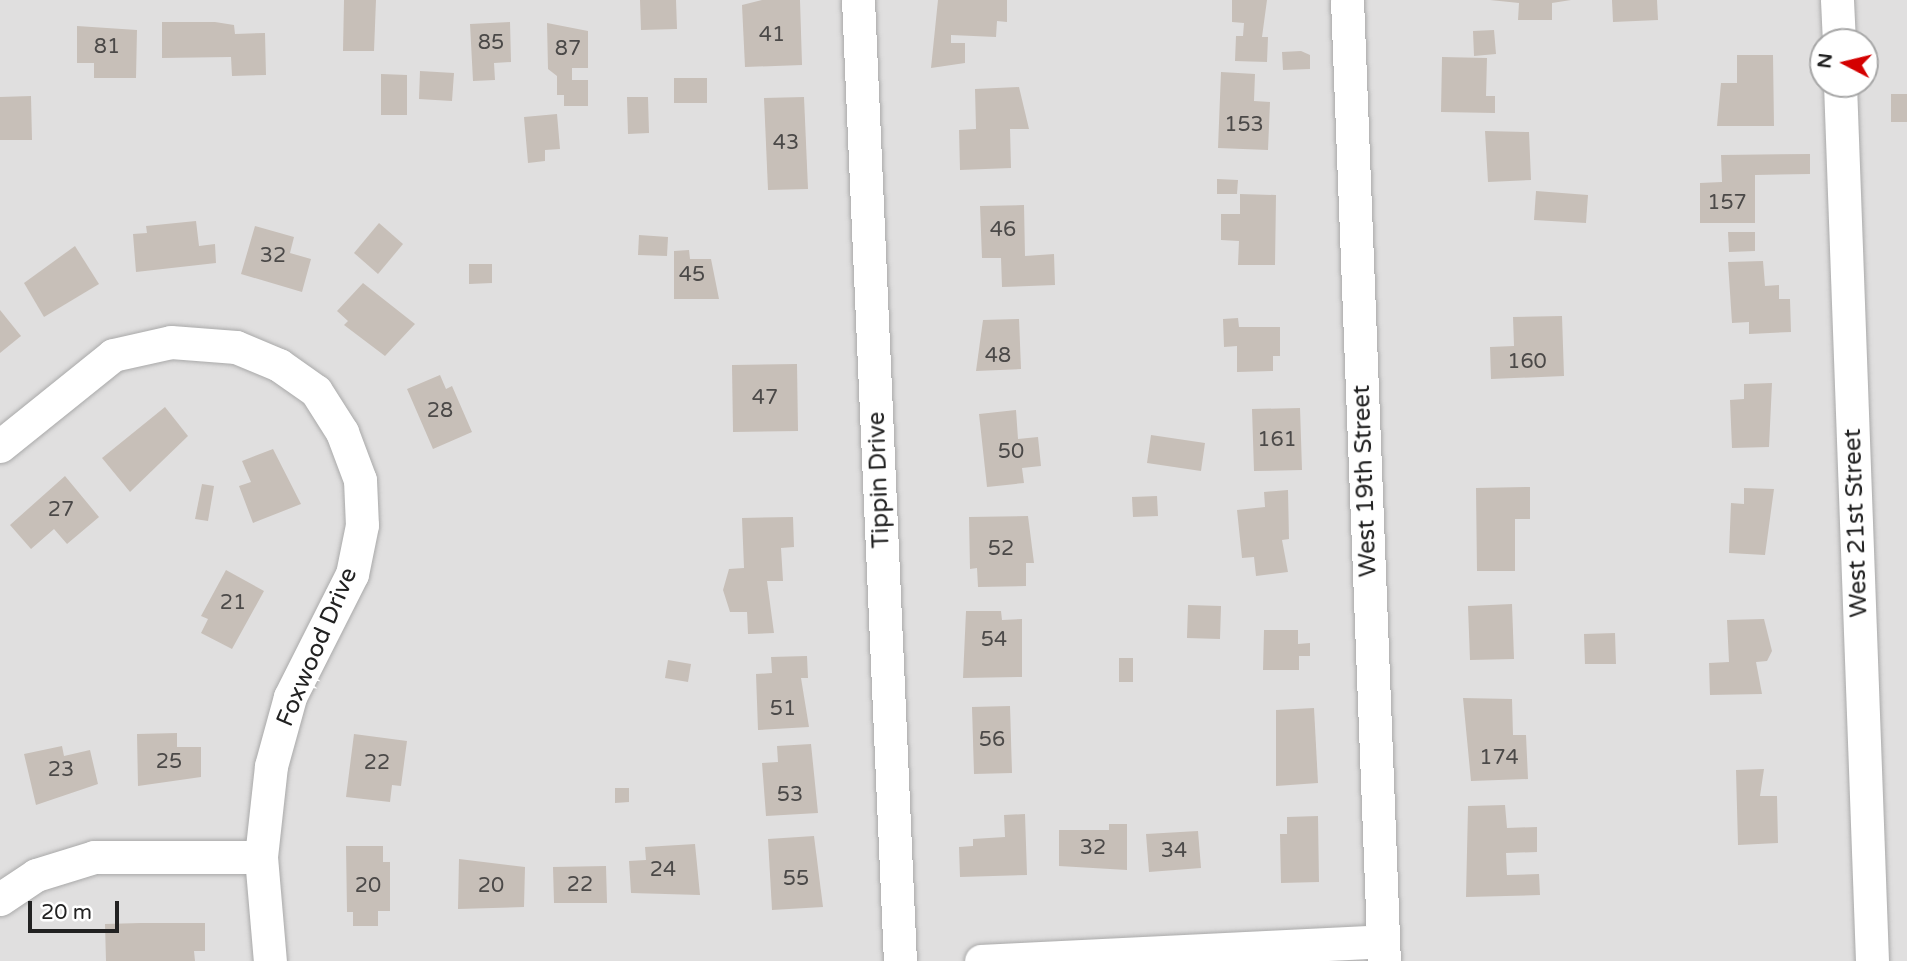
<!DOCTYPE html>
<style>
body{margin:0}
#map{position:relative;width:1907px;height:961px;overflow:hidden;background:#f2efe9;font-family:"Varela Round",sans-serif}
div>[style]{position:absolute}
.residential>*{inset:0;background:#e0dfdf}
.building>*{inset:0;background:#c7bfb8}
.roads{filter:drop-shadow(0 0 2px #a9a9a9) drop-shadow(0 0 2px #a9a9a9)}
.minor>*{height:33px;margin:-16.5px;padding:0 16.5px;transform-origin:16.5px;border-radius:16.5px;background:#fff}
span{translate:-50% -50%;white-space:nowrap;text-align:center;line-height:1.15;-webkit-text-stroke:7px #fff;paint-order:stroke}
.number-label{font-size:21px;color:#4b4948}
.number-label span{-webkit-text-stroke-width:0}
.street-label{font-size:24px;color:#222}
.north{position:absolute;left:1809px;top:28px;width:70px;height:70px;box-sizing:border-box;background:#fff;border:2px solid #a7a7a7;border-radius:50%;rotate:277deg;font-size:19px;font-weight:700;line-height:28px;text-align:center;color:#222}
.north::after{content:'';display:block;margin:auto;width:24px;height:32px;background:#d40000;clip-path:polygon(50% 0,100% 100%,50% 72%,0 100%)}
.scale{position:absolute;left:28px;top:901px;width:91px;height:32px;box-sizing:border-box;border:4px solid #222;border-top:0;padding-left:9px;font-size:21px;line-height:24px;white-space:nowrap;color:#222;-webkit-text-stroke:5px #fff;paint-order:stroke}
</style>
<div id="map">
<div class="residential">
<i style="clip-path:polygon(evenodd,0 0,1907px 0,1907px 961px,0 961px,0 0,1823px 42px,1865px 42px,1865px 84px,1823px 84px,1823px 42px)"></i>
</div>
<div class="building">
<i style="clip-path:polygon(344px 0,376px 0,374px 51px,343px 51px)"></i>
<i style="clip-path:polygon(640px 0,676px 0,677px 29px,641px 30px)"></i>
<i style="clip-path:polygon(762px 0,800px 0,802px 65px,745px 67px,742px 5px)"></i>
<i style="clip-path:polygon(938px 0,1007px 0,1007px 22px,997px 21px,996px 37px,951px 35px,951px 43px,965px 43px,965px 63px,931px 68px)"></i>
<i style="clip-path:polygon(1232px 0,1267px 0,1262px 37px,1268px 37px,1267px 62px,1235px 61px,1236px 36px,1243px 36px,1244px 23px,1232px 22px)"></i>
<i style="clip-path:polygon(1490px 0,1571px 0,1552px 3px,1552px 20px,1518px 20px,1519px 3px)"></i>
<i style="clip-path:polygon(1612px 0,1657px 0,1658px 20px,1613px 22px)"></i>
<i style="clip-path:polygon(162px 22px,215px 22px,234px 25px,235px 34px,265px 33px,266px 75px,232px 76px,231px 57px,162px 58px)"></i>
<i style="clip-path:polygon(510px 22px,511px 62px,494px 63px,495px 80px,473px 81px,470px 24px)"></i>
<i style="clip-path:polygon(547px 23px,588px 31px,588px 68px,572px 68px,572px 80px,588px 80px,588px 106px,564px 106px,564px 95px,557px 95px,557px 76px,548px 69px)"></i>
<i style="clip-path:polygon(77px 26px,137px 30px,136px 78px,94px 78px,94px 63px,77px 63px)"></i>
<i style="clip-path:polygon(1494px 30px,1496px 54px,1474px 56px,1473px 31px)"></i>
<i style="clip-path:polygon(1301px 51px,1310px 55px,1310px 69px,1283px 70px,1282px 52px)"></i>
<i style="clip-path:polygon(1737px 55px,1773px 55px,1774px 126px,1717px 126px,1721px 83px,1737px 83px)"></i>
<i style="clip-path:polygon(1442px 57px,1487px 58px,1486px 96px,1495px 96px,1495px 113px,1441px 112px)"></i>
<i style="clip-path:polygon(420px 71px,454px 73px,452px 101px,419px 99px)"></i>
<i style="clip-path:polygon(1221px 72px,1255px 74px,1254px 101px,1270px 102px,1268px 150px,1218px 148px)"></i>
<i style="clip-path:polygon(381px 74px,407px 75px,407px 115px,381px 115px)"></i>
<i style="clip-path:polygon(674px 78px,707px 78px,707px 103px,674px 103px)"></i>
<i style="clip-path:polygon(1019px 87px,1029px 129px,1010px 129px,1011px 168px,960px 170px,959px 130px,976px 129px,975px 89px)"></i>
<i style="clip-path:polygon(1891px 94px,1907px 94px,1907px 122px,1891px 122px)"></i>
<i style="clip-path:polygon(31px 96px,32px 140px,0 140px,0 97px)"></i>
<i style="clip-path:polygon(627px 97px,648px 97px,649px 133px,628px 134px)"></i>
<i style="clip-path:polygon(804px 97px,808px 189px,768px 190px,764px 98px)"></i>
<i style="clip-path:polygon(557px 114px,560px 149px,545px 150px,545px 161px,528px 163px,524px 117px)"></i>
<i style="clip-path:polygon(1485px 131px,1529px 132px,1531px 180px,1488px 182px)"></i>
<i style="clip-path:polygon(1810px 154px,1810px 174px,1755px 175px,1755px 223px,1700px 223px,1700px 183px,1722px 182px,1721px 155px)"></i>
<i style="clip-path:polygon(1217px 179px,1238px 180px,1237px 194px,1217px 194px)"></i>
<i style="clip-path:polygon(1536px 191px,1588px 195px,1586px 223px,1534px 220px)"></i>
<i style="clip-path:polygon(1240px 194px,1276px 195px,1275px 265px,1238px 265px,1239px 241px,1221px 240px,1221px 214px,1240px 214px)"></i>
<i style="clip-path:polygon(1024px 205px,1025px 256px,1054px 254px,1055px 285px,1002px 287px,1001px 258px,982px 258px,980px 206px)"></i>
<i style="clip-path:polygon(196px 221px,199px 246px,215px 244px,216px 263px,136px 272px,133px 234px,147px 233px,146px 226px)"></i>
<i style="clip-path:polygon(379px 223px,403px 244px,378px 274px,354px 253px)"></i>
<i style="clip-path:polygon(255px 226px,294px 237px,290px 253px,311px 259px,302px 292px,241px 274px)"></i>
<i style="clip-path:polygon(1728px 232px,1755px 232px,1755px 251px,1729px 252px)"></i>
<i style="clip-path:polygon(639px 235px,668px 237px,667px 256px,638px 255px)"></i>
<i style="clip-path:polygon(75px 246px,99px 284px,44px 317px,24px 283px)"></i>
<i style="clip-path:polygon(689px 250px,690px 259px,711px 259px,719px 299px,674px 299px,674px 251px)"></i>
<i style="clip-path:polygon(1763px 261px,1765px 286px,1779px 285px,1779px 299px,1790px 299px,1791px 332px,1749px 334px,1749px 322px,1732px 323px,1728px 262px)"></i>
<i style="clip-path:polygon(469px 264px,492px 264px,492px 283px,469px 284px)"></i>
<i style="clip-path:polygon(363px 283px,415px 324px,385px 356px,344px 325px,348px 321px,337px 311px)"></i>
<i style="clip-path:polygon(0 310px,21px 336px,0 353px)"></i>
<i style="clip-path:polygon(1562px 316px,1564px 376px,1491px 379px,1490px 347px,1514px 346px,1513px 317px)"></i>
<i style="clip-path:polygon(1238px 318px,1239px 327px,1280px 327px,1280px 356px,1273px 356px,1273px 371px,1237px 372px,1237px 346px,1224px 347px,1223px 319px)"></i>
<i style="clip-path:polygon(1019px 319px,1021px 369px,976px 371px,983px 320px)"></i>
<i style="clip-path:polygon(797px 364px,798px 431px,733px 432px,732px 365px)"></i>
<i style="clip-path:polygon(440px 375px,446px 389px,452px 386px,472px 432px,433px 449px,407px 389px)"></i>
<i style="clip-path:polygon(1772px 383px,1769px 447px,1732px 448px,1730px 400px,1744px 399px,1744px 384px)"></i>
<i style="clip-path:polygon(165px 407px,188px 436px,130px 492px,102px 458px)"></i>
<i style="clip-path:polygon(1300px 408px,1302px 470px,1254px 471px,1252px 409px)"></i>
<i style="clip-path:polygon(1016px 410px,1018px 439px,1038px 437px,1041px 466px,1022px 468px,1024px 483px,987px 487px,979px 414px)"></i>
<i style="clip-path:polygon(1151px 435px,1205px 443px,1201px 471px,1147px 463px)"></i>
<i style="clip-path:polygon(273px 449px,301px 504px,253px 523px,239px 486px,251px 482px,242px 461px)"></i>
<i style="clip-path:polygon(65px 476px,99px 517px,67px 544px,54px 529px,31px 549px,10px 525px)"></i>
<i style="clip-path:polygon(202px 484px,214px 486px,208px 521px,195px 519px)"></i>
<i style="clip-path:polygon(1530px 487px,1530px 519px,1515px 519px,1515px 571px,1477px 571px,1476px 488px)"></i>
<i style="clip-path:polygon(1744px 488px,1774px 489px,1765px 555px,1729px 553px,1731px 503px,1744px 504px)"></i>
<i style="clip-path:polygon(1288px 490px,1289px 539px,1282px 540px,1288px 572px,1256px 576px,1254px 557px,1242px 558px,1237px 510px,1265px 507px,1264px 492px)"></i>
<i style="clip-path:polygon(1157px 496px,1158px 516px,1133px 517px,1132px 497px)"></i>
<i style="clip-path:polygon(1028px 516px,1034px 563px,1026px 563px,1026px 586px,978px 587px,977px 568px,970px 569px,969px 517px)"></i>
<i style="clip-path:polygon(793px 517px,794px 547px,781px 548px,783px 581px,767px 581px,774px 633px,748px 634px,747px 612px,730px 612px,723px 590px,729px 569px,744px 568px,742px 518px)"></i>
<i style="clip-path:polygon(226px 570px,264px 591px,232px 649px,201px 633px,208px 619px,201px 616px)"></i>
<i style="clip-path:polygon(1512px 604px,1514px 659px,1470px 660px,1468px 606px)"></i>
<i style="clip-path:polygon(1188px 605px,1221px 606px,1220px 639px,1187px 638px)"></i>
<i style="clip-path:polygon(966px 611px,1001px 611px,1002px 620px,1022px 619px,1022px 677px,963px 678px)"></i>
<i style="clip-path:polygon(1764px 619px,1772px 651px,1767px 661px,1756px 662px,1762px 694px,1710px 695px,1709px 663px,1729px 662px,1727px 620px)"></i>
<i style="clip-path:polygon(1264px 630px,1298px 630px,1298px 644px,1310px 643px,1310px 656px,1299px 656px,1299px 670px,1263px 670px)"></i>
<i style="clip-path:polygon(1615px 633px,1616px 664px,1585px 664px,1584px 634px)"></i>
<i style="clip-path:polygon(807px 656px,808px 678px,801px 678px,809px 727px,758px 730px,756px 674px,772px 673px,771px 657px)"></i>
<i style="clip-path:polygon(1119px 658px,1133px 658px,1133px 682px,1119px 682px)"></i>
<i style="clip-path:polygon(668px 660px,691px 664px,688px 682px,665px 678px)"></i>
<i style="clip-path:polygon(1463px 698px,1512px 699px,1513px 735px,1526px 735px,1528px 779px,1471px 781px)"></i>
<i style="clip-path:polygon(1010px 706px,1012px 773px,974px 774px,972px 707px)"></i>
<i style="clip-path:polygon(1314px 708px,1318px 783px,1276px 786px,1276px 710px)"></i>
<i style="clip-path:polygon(177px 733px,177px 747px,201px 747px,201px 777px,138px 786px,137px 734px)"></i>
<i style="clip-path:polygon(354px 734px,407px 741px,401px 786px,392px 785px,390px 802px,346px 797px)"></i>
<i style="clip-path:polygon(811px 744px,818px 813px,766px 816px,762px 763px,778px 762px,777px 746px)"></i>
<i style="clip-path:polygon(62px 746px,64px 756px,90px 750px,98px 784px,36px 805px,24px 754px)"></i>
<i style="clip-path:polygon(1764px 769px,1760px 796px,1777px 796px,1778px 843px,1738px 845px,1736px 770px)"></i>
<i style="clip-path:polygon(615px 788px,629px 788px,629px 802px,615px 803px)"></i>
<i style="clip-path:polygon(1505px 805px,1507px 828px,1537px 827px,1537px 852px,1506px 853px,1507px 875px,1539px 874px,1540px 895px,1466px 897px,1468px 806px)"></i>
<i style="clip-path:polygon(1025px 814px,1027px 875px,960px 877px,959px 847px,973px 846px,973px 839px,1005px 837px,1004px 815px)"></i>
<i style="clip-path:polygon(1318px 816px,1319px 882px,1281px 883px,1280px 834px,1287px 834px,1287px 817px)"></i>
<i style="clip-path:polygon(1109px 824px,1127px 824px,1127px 870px,1059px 866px,1059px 830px,1109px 830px)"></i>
<i style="clip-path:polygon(1198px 831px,1201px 868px,1149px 872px,1146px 834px)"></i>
<i style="clip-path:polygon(814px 836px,823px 907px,772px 910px,768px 839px)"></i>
<i style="clip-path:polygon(695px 844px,700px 895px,631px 893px,629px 861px,646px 860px,645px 847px)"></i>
<i style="clip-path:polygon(346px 846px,383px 846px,383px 862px,390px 862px,390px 911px,378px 911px,378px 926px,353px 926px,353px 912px,347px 912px)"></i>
<i style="clip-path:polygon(459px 859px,525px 867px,524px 907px,458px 909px)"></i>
<i style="clip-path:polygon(606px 866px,607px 903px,554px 903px,553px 867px)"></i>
<i style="clip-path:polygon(141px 923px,205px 923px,205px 951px,194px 951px,195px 961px,106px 961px,105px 924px)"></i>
</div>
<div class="roads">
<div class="minor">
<i style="left:858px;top:0;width:962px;rotate:87.5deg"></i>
<i style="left:1347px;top:0;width:962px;rotate:87.8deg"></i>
<i style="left:1837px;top:0;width:42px;rotate:87.3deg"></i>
<i style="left:1840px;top:84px;width:878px;rotate:87.91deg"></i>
<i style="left:0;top:446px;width:145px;rotate:-38.8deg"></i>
<i style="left:113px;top:355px;width:59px;rotate:-12.6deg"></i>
<i style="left:171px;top:342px;width:65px;rotate:4.4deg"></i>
<i style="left:236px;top:347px;width:47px;rotate:22.7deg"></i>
<i style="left:279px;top:365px;width:45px;rotate:35.1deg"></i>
<i style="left:316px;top:391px;width:49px;rotate:57.6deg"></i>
<i style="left:342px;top:432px;width:51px;rotate:69.4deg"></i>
<i style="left:360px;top:480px;width:45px;rotate:87.5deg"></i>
<i style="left:362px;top:525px;width:50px;rotate:101.5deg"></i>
<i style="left:352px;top:574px;width:138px;rotate:116.8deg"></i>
<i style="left:290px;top:697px;width:72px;rotate:105.4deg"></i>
<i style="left:271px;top:766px;width:92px;rotate:96.3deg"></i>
<i style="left:261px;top:857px;width:104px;rotate:85.1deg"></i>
<i style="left:0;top:899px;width:43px;rotate:-33.7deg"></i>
<i style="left:36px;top:875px;width:61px;rotate:-17.2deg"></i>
<i style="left:94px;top:857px;width:167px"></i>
<i style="left:981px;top:961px;width:402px;rotate:-2.8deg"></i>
</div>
</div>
<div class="number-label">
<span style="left:772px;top:35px">41</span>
<span style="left:491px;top:43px">85</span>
<span style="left:107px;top:47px">81</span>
<span style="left:568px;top:49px">87</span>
<span style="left:1244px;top:125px">153</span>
<span style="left:786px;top:143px">43</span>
<span style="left:1727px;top:203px">157</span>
<span style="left:1003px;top:230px">46</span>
<span style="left:273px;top:256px">32</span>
<span style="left:692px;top:275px">45</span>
<span style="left:998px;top:356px">48</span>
<span style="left:1527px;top:362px">160</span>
<span style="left:765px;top:398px">47</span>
<span style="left:440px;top:411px">28</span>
<span style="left:1277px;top:440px">161</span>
<span style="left:1011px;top:452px">50</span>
<span style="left:61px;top:510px">27</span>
<span style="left:1001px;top:549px">52</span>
<span style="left:233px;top:603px">21</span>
<span style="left:994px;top:640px">54</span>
<span style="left:783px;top:709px">51</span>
<span style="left:992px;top:740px">56</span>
<span style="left:1499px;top:758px">174</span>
<span style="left:169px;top:762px">25</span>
<span style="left:377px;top:763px">22</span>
<span style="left:61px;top:770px">23</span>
<span style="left:790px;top:795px">53</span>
<span style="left:1093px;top:848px">32</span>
<span style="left:1174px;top:851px">34</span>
<span style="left:663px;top:870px">24</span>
<span style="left:796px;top:879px">55</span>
<span style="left:580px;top:885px">22</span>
<span style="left:368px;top:886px">20</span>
<span style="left:491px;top:886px">20</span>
</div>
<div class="street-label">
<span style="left:879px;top:480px;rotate:-92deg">Tippin Drive</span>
<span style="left:1365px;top:481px;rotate:-92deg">West 19th Street</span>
<span style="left:1856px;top:523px;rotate:-92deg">West 21st Street</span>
<span style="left:317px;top:647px;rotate:-67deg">Foxwood Drive</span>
</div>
<div class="north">N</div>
<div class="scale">20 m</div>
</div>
